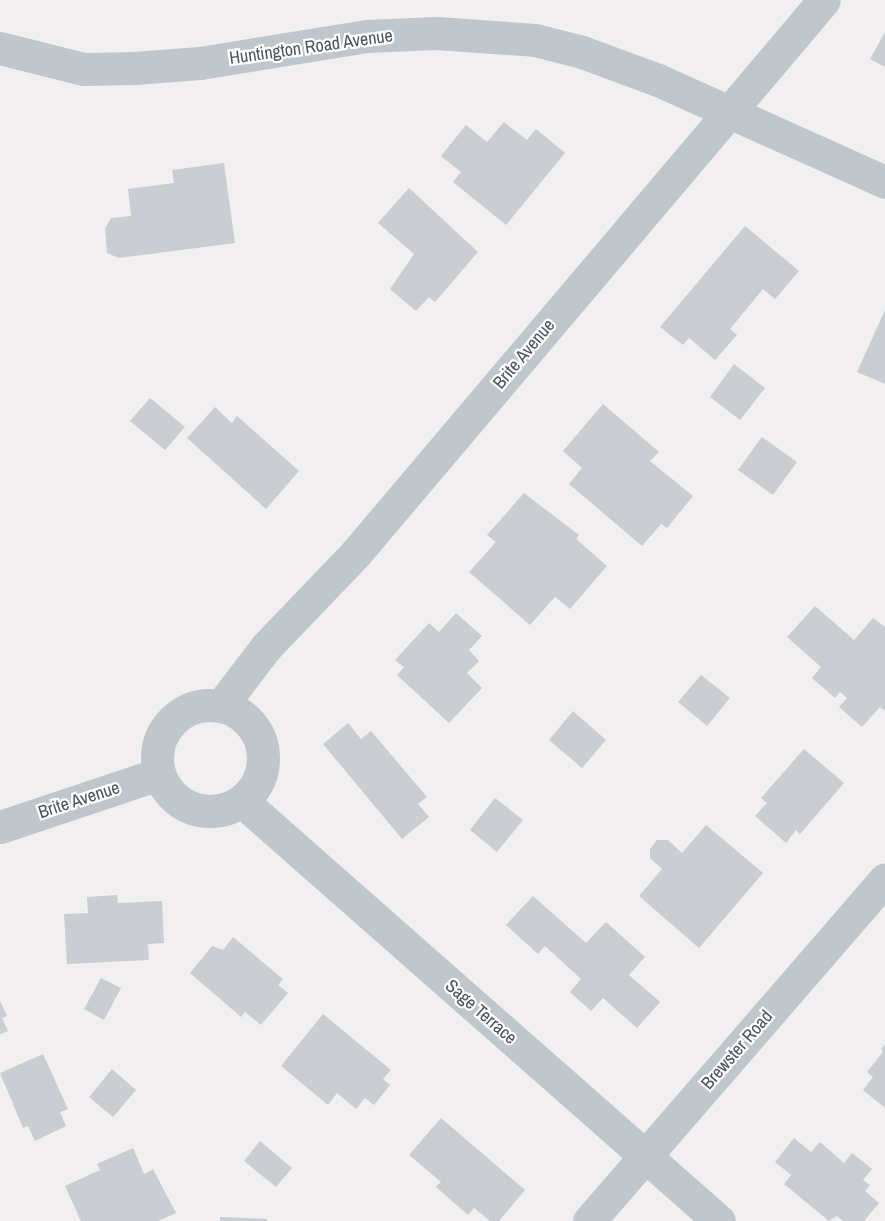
<!DOCTYPE html>
<style>
body{margin:0}
#map{position:relative;width:885px;height:1221px;overflow:hidden;background:#f1efef;font-family:"Archivo Narrow",sans-serif}
div>[style]{position:absolute}
.building>*{inset:0;background:#cacdd1}
.minor>*{height:33px;margin:-16.5px;padding:0 16.5px;transform-origin:16.5px;border-radius:16.5px;background:#bfc7cc}
.minor>.ring{margin:-16.5px;padding:0;box-sizing:content-box;background:none;border:33px solid #bfc7cc;border-radius:50%}
span{translate:-50% -50%;white-space:nowrap;text-align:center;line-height:1.15;-webkit-text-stroke:4.5px #fff;paint-order:stroke}
.street-label{font-size:18px;color:#49545b}
</style>
<div id="map">
<div class="building">
<i style="clip-path:polygon(885px 32px,885px 67px,870px 59px)"></i>
<i style="clip-path:polygon(504px 122px,527px 140px,536px 129px,565px 153px,506px 225px,453px 182px,461px 172px,441px 156px,466px 125px,487px 142px)"></i>
<i style="clip-path:polygon(224px 163px,235px 243px,119px 258px,107px 253px,105px 229px,111px 218px,131px 216px,128px 189px,174px 183px,172px 170px)"></i>
<i style="clip-path:polygon(409px 188px,478px 252px,435px 302px,429px 297px,416px 311px,390px 289px,414px 254px,378px 223px)"></i>
<i style="clip-path:polygon(745px 226px,799px 271px,775px 299px,763px 289px,730px 329px,737px 335px,715px 360px,689px 338px,683px 345px,660px 327px)"></i>
<i style="clip-path:polygon(885px 310px,885px 384px,857px 372px)"></i>
<i style="clip-path:polygon(734px 364px,765px 388px,740px 420px,710px 397px)"></i>
<i style="clip-path:polygon(150px 398px,185px 427px,165px 450px,130px 421px)"></i>
<i style="clip-path:polygon(603px 404px,659px 452px,650px 461px,693px 496px,667px 528px,661px 524px,642px 546px,569px 484px,582px 468px,563px 451px)"></i>
<i style="clip-path:polygon(215px 407px,232px 423px,237px 416px,299px 471px,266px 509px,187px 438px)"></i>
<i style="clip-path:polygon(762px 437px,797px 462px,773px 495px,738px 470px)"></i>
<i style="clip-path:polygon(524px 493px,579px 535px,576px 539px,607px 566px,570px 609px,555px 597px,530px 625px,469px 572px,496px 542px,487px 535px)"></i>
<i style="clip-path:polygon(815px 606px,854px 640px,873px 618px,885px 627px,885px 711px,880px 707px,862px 727px,839px 707px,847px 698px,840px 692px,835px 698px,812px 678px,821px 667px,787px 637px)"></i>
<i style="clip-path:polygon(456px 613px,482px 636px,469px 650px,479px 661px,467px 673px,482px 688px,449px 723px,397px 675px,404px 667px,395px 660px,429px 623px,439px 632px)"></i>
<i style="clip-path:polygon(701px 675px,730px 698px,707px 726px,678px 702px)"></i>
<i style="clip-path:polygon(573px 711px,606px 740px,582px 768px,549px 740px)"></i>
<i style="clip-path:polygon(348px 723px,361px 739px,371px 731px,427px 797px,418px 804px,429px 817px,402px 839px,323px 744px)"></i>
<i style="clip-path:polygon(804px 749px,844px 783px,800px 834px,796px 830px,786px 843px,755px 816px,767px 803px,761px 798px)"></i>
<i style="clip-path:polygon(495px 798px,523px 820px,497px 852px,470px 830px)"></i>
<i style="clip-path:polygon(706px 825px,763px 873px,699px 948px,639px 896px,662px 869px,650px 858px,650px 849px,657px 840px,668px 840px,682px 853px)"></i>
<i style="clip-path:polygon(117px 895px,118px 903px,162px 901px,164px 943px,148px 944px,149px 960px,67px 964px,64px 914px,88px 913px,87px 897px)"></i>
<i style="clip-path:polygon(533px 896px,586px 943px,606px 922px,645px 957px,629px 975px,660px 1002px,637px 1028px,603px 998px,591px 1011px,570px 992px,581px 979px,545px 946px,538px 954px,506px 925px)"></i>
<i style="clip-path:polygon(233px 937px,283px 979px,278px 985px,288px 993px,261px 1025px,245px 1012px,241px 1017px,190px 973px,212px 946px,223px 950px)"></i>
<i style="clip-path:polygon(101px 978px,121px 988px,104px 1020px,84px 1009px)"></i>
<i style="clip-path:polygon(0 1001px,7px 1016px,2px 1018px,8px 1031px,0 1034px)"></i>
<i style="clip-path:polygon(323px 1014px,391px 1070px,383px 1079px,390px 1085px,374px 1105px,365px 1098px,356px 1109px,337px 1093px,328px 1105px,281px 1066px)"></i>
<i style="clip-path:polygon(885px 1044px,885px 1108px,863px 1090px,873px 1077px,867px 1072px,883px 1052px,881px 1049px)"></i>
<i style="clip-path:polygon(43px 1054px,68px 1109px,60px 1112px,66px 1126px,35px 1141px,28px 1126px,23px 1128px,0 1073px)"></i>
<i style="clip-path:polygon(112px 1069px,136px 1090px,113px 1117px,89px 1097px)"></i>
<i style="clip-path:polygon(441px 1118px,525px 1190px,499px 1221px,490px 1221px,474px 1208px,468px 1215px,436px 1187px,441px 1182px,409px 1155px)"></i>
<i style="clip-path:polygon(794px 1138px,811px 1152px,820px 1142px,844px 1163px,852px 1153px,872px 1169px,863px 1180px,870px 1185px,865px 1191px,879px 1203px,864px 1221px,843px 1221px,837px 1216px,829px 1221px,784px 1184px,791px 1175px,775px 1162px)"></i>
<i style="clip-path:polygon(260px 1141px,292px 1168px,276px 1187px,244px 1161px)"></i>
<i style="clip-path:polygon(133px 1148px,144px 1174px,153px 1169px,176px 1213px,158px 1221px,81px 1221px,65px 1186px,100px 1170px,97px 1164px)"></i>
<i style="clip-path:polygon(220px 1217px,267px 1219px,267px 1221px,220px 1221px)"></i>
</div>
<div class="minor">
<i style="left:0;top:48px;width:86px;rotate:14.2deg"></i>
<i style="left:83px;top:69px;width:51px;rotate:-1.1deg"></i>
<i style="left:134px;top:68px;width:66px;rotate:-4.3deg"></i>
<i style="left:200px;top:63px;width:169px;rotate:-9.2deg"></i>
<i style="left:367px;top:36px;width:69px;rotate:-2.5deg"></i>
<i style="left:436px;top:33px;width:99px;rotate:4deg"></i>
<i style="left:535px;top:40px;width:49px;rotate:14.3deg"></i>
<i style="left:582px;top:52px;width:81px;rotate:20.2deg"></i>
<i style="left:658px;top:80px;width:249px;rotate:24.2deg"></i>
<i class="ring" style="left:157px;top:705px;width:73px;height:73px"></i>
<i style="left:221px;top:706px;width:74px;rotate:-52.7deg"></i>
<i style="left:266px;top:647px;width:130px;rotate:-46.2deg"></i>
<i style="left:356px;top:553px;width:724px;rotate:-49.76deg"></i>
<i style="left:243px;top:802px;width:634px;rotate:41.36deg"></i>
<i style="left:0;top:827px;width:167px;rotate:-18.5deg"></i>
<i style="left:589px;top:1221px;width:452px;rotate:-49.1deg"></i>
</div>
<div class="street-label">
<span style="left:311px;top:47px;rotate:-8deg">Huntington Road Avenue</span>
<span style="left:524px;top:354px;rotate:-50deg">Brite Avenue</span>
<span style="left:79px;top:800px;rotate:-18deg">Brite Avenue</span>
<span style="left:481px;top:1012px;rotate:41deg">Sage Terrace</span>
<span style="left:737px;top:1050px;rotate:-49deg">Brewster Road</span>
</div>
</div>
